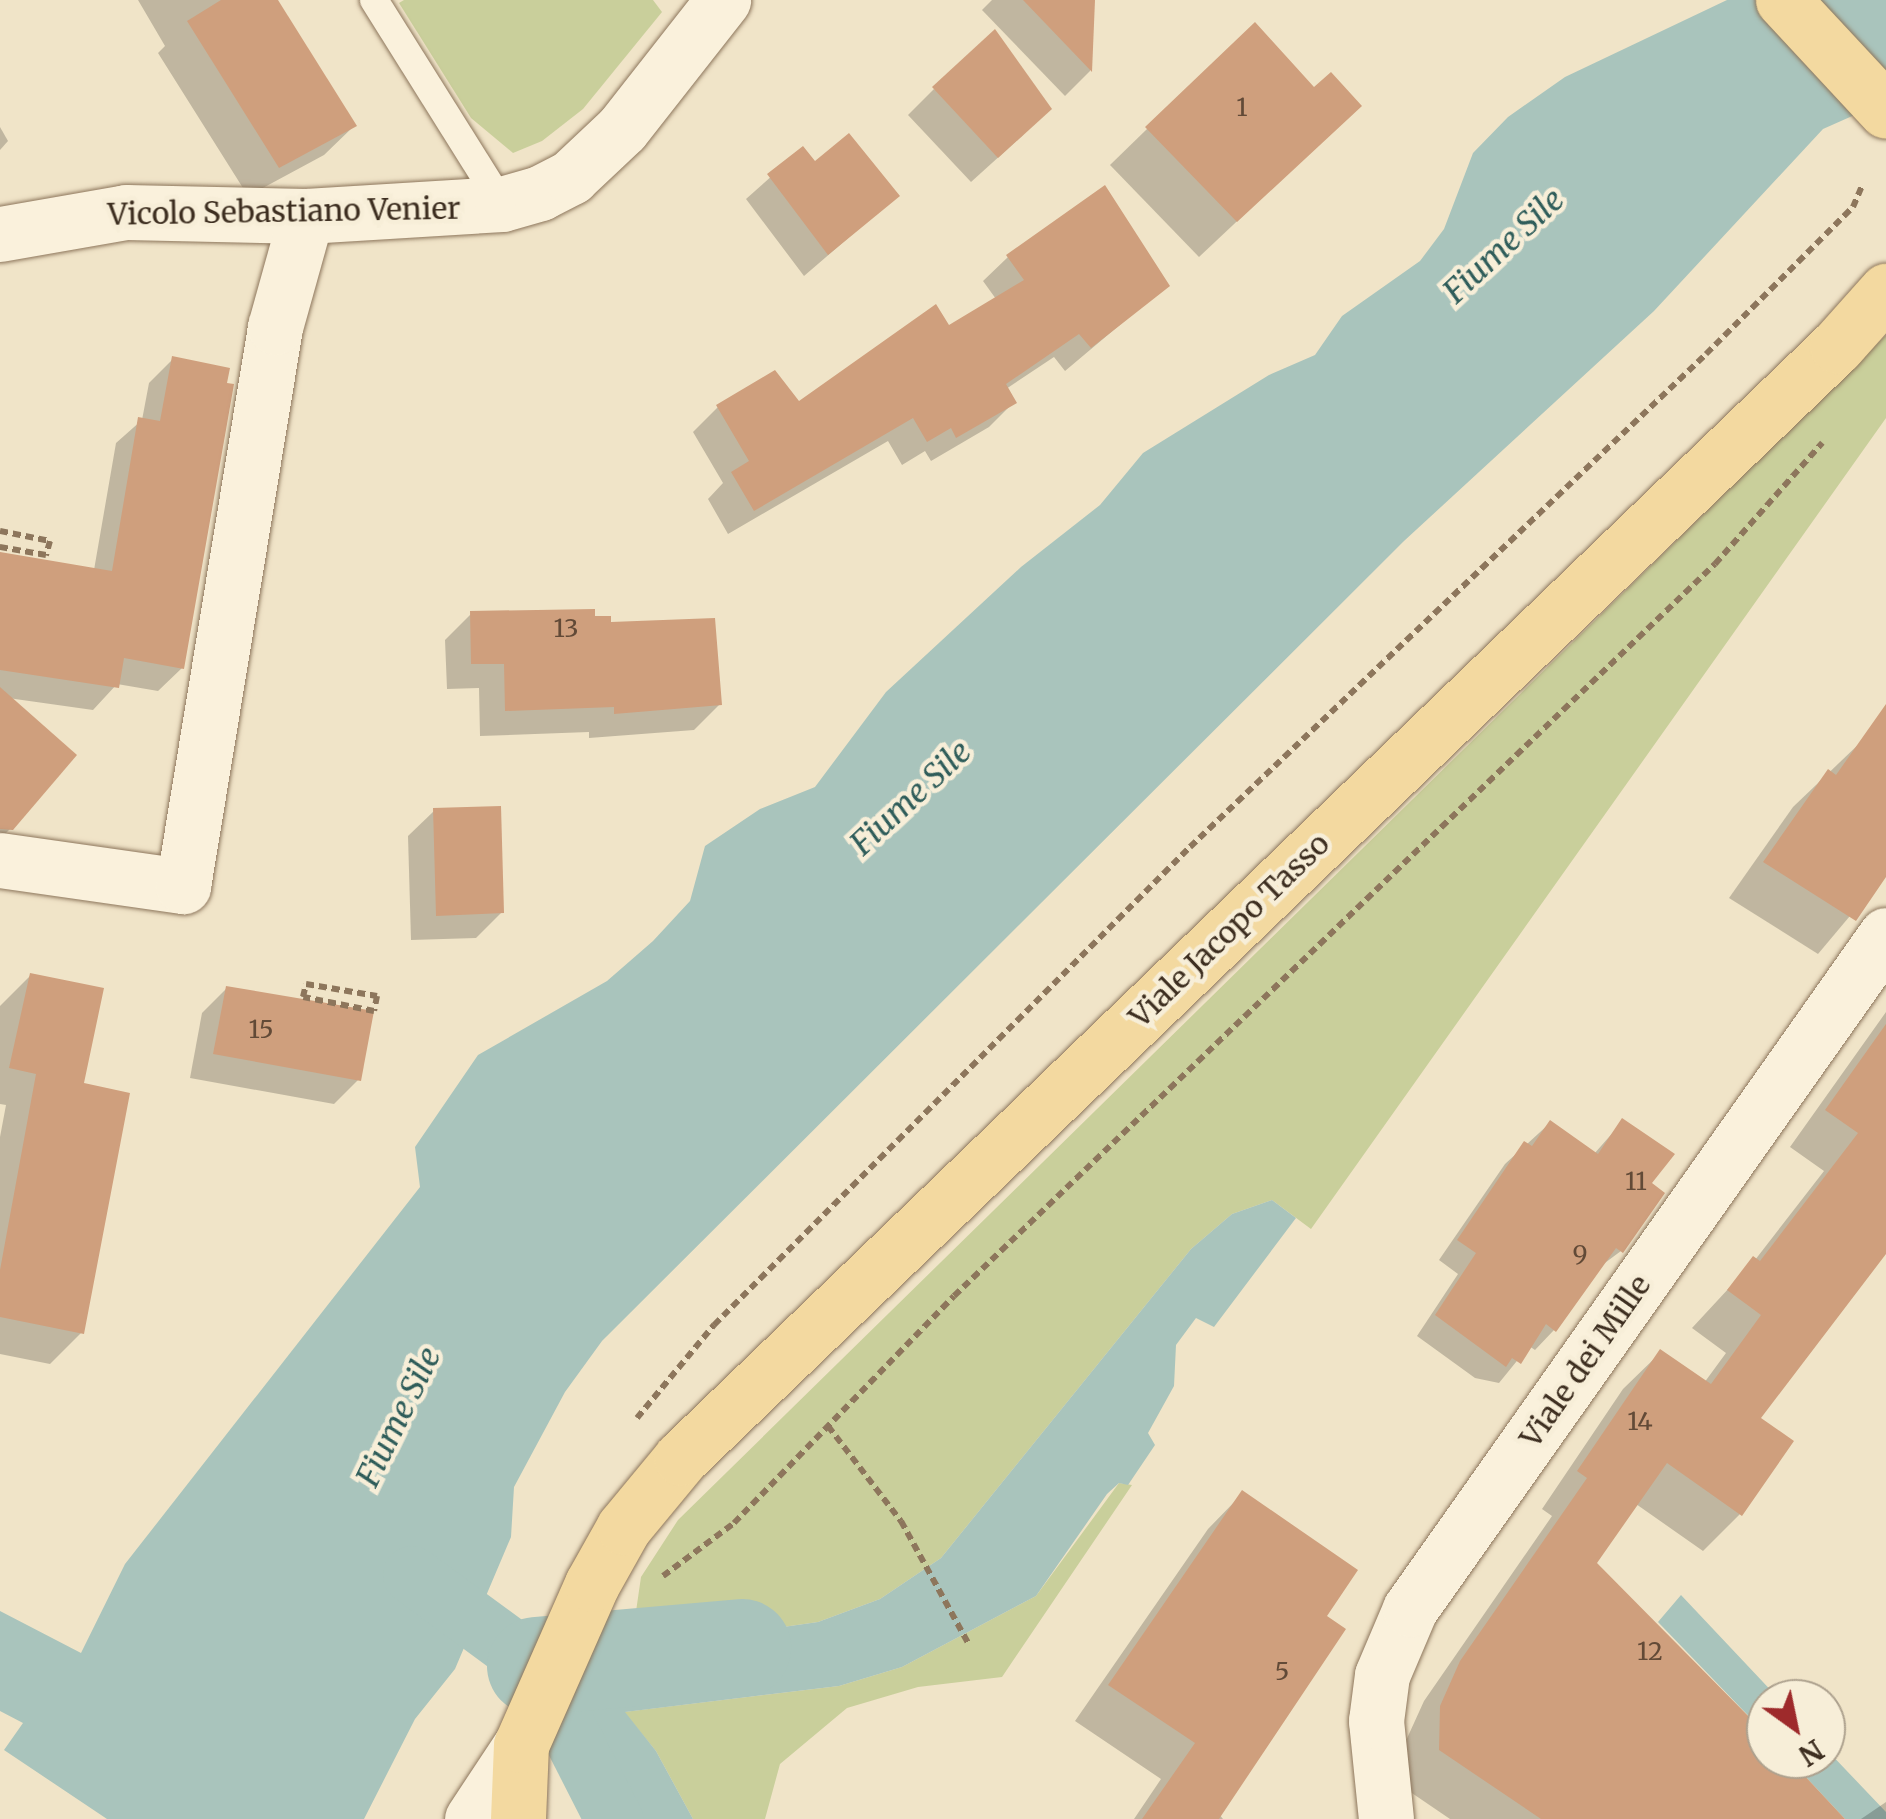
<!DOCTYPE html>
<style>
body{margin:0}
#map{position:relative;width:1886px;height:1819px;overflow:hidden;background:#f0e4c8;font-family:Merriweather,serif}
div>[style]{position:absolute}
.green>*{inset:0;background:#c9cf9b}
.water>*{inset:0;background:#a9c4bc}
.shadow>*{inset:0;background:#0003}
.canal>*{height:58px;margin:-29px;padding:0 29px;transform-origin:29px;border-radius:29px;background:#a9c4bc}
.river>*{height:98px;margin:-49px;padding:0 49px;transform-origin:49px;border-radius:49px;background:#a9c4bc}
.building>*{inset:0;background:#cf9f7d}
.path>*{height:6px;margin-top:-3px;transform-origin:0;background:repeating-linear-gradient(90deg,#8d765c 0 8px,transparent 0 13px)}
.roads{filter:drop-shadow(0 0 2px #8d765c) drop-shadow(0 0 2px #8d765c)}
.service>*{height:28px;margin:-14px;padding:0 14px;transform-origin:14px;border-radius:14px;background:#faf1dc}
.minor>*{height:55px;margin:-27.5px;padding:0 27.5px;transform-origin:27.5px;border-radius:27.5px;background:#faf1dc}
.primary>*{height:55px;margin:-27.5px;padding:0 27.5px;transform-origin:27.5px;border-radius:27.5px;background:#f3d9a0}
span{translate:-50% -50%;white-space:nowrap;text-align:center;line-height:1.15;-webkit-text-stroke:9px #f7eed8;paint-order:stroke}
.number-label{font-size:25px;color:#624a37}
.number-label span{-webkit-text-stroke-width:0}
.street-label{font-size:30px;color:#3d2e20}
.water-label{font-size:32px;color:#2f5d5a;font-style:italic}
.north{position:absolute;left:1746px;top:1679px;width:100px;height:100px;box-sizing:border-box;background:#f7eed8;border:2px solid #ada18e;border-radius:50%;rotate:147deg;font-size:28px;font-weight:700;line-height:40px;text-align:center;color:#3d2e20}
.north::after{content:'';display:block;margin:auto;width:35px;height:45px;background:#9e2a2b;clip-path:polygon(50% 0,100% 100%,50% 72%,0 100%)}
</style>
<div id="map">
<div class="green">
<i style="clip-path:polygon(404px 0,653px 0,662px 12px,583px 109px,542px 141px,513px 153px,471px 118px,399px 3px)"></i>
<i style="clip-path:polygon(1886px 335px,1886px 418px,1311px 1229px,1272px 1200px,1232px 1214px,1191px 1249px,941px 1558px,880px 1599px,818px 1622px,707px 1638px,632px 1639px,641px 1577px,678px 1520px)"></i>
<i style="clip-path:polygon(1119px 1483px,1132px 1485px,1002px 1677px,918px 1687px,847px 1708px,780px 1764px,765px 1819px,693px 1819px,656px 1751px,624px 1712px,839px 1686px,902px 1667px,1036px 1596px)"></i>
</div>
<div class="water">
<i style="clip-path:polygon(1727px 0,1886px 0,1886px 101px,1823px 129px,1654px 311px,1404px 541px,602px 1341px,565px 1392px,514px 1487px,511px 1537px,455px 1669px,415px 1719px,364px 1819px,107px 1819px,4px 1750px,23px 1723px,0 1711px,0 1611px,81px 1653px,125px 1564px,420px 1187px,415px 1147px,478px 1055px,607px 981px,653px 941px,690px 901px,705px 846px,760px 809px,815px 787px,886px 692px,1021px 567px,1100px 505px,1143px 453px,1269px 375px,1315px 355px,1342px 316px,1420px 261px,1444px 229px,1473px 153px,1508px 117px,1565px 77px)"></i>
<i style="clip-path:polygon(1272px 1200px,1296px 1218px,1214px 1327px,1196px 1318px,1176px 1345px,1174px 1386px,1148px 1433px,1155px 1445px,1128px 1485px,1119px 1483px,1107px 1494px,1036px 1596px,902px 1667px,839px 1686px,625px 1712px,656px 1751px,693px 1819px,598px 1819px,576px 1764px,565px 1756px,615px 1651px,632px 1639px,707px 1638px,818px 1622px,880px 1599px,941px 1558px,1191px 1249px,1232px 1214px)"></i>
<i style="clip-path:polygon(1681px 1595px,1779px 1699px,1766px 1699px,1766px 1734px,1658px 1622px)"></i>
<i style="clip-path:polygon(1826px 1749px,1886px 1812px,1886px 1819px,1845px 1819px,1789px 1759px,1826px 1759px)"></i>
</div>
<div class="shadow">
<i style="clip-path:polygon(138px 0,275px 0,354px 126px,324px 155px,248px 196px,158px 53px,165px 46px)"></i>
<i style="clip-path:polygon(992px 0,1092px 0,1090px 71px,1065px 96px,982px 10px)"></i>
<i style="clip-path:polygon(934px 89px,1023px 135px,971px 182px,908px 115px)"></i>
<i style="clip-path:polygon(1314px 90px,1321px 142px,1199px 257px,1110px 165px,1147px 129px)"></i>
<i style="clip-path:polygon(0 127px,8px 141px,0 150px)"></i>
<i style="clip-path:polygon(802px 149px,814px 164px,897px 196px,804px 276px,746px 199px)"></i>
<i style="clip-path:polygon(1008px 257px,1166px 286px,1065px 371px,1054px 357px,1006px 389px,1014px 402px,989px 427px,931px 461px,925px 451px,902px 465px,888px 441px,728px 534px,708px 499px,723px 483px,693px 432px,718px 407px,798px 404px,948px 329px,996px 299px,983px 281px)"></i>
<i style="clip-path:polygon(173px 359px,182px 668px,158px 691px,117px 684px,93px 710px,8px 698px,17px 822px,0 839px,0 554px,94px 570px,116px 443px,142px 420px,149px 383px)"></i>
<i style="clip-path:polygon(471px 614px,609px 625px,720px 704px,694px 730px,589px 738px,589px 732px,480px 736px,479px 688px,447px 689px,445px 640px)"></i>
<i style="clip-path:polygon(1862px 741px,1886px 743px,1886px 873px,1818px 954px,1729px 898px,1793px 807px)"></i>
<i style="clip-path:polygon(434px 811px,502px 912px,476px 938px,411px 940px,408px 836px)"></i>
<i style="clip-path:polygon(31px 975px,81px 1085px,82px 1332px,50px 1364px,0 1354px,0 1137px,6px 1105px,0 1104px,0 1006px)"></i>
<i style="clip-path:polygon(226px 989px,358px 1080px,334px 1104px,190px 1078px,202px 1013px)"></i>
<i style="clip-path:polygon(1886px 1012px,1886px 1249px,1757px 1419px,1740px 1514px,1703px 1551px,1636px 1504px,1594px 1563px,1766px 1741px,1766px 1759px,1783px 1759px,1841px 1819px,1450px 1819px,1403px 1787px,1404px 1745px,1424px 1701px,1552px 1516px,1542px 1509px,1623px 1389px,1660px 1353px,1704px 1383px,1726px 1353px,1692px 1328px,1755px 1260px,1824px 1171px,1790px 1147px)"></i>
<i style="clip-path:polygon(1623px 1121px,1649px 1183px,1621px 1251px,1598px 1268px,1554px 1330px,1535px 1350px,1529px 1346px,1499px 1383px,1475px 1378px,1417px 1336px,1458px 1274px,1439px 1260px,1505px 1164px,1550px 1123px,1594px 1154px)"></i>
<i style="clip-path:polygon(1243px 1493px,1323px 1617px,1219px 1814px,1223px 1819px,1134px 1819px,1161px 1779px,1075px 1721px,1208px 1529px)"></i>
<i style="clip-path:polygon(1886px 1802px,1886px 1819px,1861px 1819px)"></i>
</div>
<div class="canal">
<i style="left:412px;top:1575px;width:154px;rotate:36.3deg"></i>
<i style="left:536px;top:1666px;width:172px;rotate:63deg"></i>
</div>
<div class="river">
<i style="left:536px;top:1666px;width:207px;rotate:-5deg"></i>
</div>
<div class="building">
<i style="clip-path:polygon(221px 0,278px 0,357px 126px,279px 168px,187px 21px)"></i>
<i style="clip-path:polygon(1023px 0,1095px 0,1092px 72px)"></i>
<i style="clip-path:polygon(1255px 22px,1314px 87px,1331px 72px,1362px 106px,1237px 222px,1145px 127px)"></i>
<i style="clip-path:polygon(995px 29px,1052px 109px,998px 158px,932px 87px)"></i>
<i style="clip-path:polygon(849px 133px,900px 196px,828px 255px,767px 174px,803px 146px,815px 161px)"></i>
<i style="clip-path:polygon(1105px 185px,1170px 286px,1091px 348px,1079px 334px,1006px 384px,1017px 403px,956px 438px,951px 428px,927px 442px,913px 418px,754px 511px,731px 472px,749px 461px,716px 405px,775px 370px,799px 401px,936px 304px,949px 325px,1024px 280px,1006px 255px)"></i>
<i style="clip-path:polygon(172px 356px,230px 368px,227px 383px,234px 384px,184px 669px,124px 658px,119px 688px,0 670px,0 552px,112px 571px,138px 417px,160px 421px)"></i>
<i style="clip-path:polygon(595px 609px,595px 616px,611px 616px,611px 622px,715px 618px,722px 705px,614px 714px,614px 707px,505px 711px,504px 664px,471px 664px,470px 611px)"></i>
<i style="clip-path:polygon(0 687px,77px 755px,13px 830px,0 829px)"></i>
<i style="clip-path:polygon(1886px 704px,1886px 877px,1856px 921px,1763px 862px,1828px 769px,1836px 775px)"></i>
<i style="clip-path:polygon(501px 806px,504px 913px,436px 916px,433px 808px)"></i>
<i style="clip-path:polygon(30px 973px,104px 988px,84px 1083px,130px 1093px,84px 1334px,0 1317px,0 1270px,36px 1074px,9px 1068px)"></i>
<i style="clip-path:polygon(226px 986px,374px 1011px,361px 1081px,213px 1054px)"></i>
<i style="clip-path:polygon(1886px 1024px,1886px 1254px,1761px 1418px,1794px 1441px,1742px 1516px,1667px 1463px,1597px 1563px,1766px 1734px,1766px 1759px,1789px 1759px,1845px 1819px,1541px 1819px,1439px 1750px,1440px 1706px,1460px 1661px,1587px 1478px,1577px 1471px,1660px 1349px,1711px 1384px,1761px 1315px,1727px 1290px,1753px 1256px,1760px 1261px,1858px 1133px,1825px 1110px)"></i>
<i style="clip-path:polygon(1622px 1118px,1675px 1154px,1652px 1183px,1665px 1193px,1623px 1253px,1616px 1248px,1556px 1332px,1546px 1324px,1521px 1364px,1512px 1358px,1506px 1367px,1435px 1315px,1476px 1253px,1457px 1240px,1524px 1141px,1532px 1146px,1550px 1120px,1598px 1154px)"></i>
<i style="clip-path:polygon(1242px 1490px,1358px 1570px,1327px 1616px,1346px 1629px,1219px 1819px,1142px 1819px,1195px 1743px,1108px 1685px)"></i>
</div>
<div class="path">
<i style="left:0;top:531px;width:51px;rotate:11.3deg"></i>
<i style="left:50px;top:541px;width:15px;rotate:106deg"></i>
<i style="left:46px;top:555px;width:47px;rotate:-170.1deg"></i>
<i style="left:306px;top:984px;width:72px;rotate:9.6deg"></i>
<i style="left:377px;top:996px;width:15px;rotate:101deg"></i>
<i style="left:374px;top:1011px;width:72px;rotate:-168.8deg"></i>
<i style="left:303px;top:997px;width:13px;rotate:-77deg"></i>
<i style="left:637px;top:1418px;width:121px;rotate:-50.4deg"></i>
<i style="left:714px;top:1325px;width:675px;rotate:-45.12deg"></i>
<i style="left:1190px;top:847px;width:714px;rotate:-43.69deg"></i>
<i style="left:1706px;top:354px;width:208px;rotate:-45deg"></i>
<i style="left:1853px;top:207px;width:23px;rotate:-67deg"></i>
<i style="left:828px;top:1426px;width:120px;rotate:52.5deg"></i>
<i style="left:901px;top:1521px;width:139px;rotate:61.2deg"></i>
<i style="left:663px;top:1576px;width:89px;rotate:-36.7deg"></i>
<i style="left:734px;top:1523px;width:316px;rotate:-45.9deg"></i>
<i style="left:954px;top:1296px;width:1056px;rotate:-43.89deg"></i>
<i style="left:1715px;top:564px;width:162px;rotate:-48.5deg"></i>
</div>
<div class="roads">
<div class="service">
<i style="left:374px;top:0;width:241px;rotate:57.9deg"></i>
</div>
<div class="minor">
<i style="left:0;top:234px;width:128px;rotate:-9.9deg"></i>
<i style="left:126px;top:212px;width:180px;rotate:1.3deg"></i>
<i style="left:306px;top:216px;width:196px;rotate:-3.5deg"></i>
<i style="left:502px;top:204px;width:40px;rotate:-16deg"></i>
<i style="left:540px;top:193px;width:35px;rotate:-27deg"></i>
<i style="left:571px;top:177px;width:70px;rotate:-43.3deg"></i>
<i style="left:622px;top:129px;width:164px;rotate:-51.9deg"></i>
<i style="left:0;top:860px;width:185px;rotate:8.1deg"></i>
<i style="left:183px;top:886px;width:567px;rotate:-80.65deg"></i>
<i style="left:275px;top:327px;width:115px;rotate:-74.4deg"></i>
<i style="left:472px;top:1819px;width:89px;rotate:-56.5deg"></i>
<i style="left:1386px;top:1819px;width:99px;rotate:-95.8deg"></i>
<i style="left:1376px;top:1721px;width:46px;rotate:-82.6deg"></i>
<i style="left:1382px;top:1675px;width:72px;rotate:-67deg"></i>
<i style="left:1410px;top:1609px;width:825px;rotate:-54.77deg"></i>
</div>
<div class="primary">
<i style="left:1783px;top:0;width:151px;rotate:47.1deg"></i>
<i style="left:518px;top:1819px;width:74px;rotate:-87.7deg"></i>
<i style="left:521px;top:1745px;width:176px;rotate:-66.2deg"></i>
<i style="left:592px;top:1584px;width:65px;rotate:-60.7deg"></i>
<i style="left:624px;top:1527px;width:89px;rotate:-50.4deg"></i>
<i style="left:681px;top:1458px;width:1604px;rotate:-43.89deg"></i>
<i style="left:1837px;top:346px;width:74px;rotate:-48.3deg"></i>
</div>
</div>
<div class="number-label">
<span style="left:1242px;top:107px">1</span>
<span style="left:566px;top:628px">13</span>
<span style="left:261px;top:1029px">15</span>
<span style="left:1636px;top:1181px">11</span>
<span style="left:1580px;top:1254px">9</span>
<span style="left:1640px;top:1421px">14</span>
<span style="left:1650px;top:1651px">12</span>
<span style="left:1282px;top:1671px">5</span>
</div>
<div class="street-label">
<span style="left:284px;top:211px;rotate:-1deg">Vicolo Sebastiano Venier</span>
<span style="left:1229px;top:930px;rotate:-44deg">Viale Jacopo Tasso</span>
<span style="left:1585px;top:1361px;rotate:-55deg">Viale dei Mille</span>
</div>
<div class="water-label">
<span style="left:1504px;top:246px;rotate:-43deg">Fiume Sile</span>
<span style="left:911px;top:798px;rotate:-43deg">Fiume Sile</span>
<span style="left:399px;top:1417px;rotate:-64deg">Fiume Sile</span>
</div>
<div class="north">N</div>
</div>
